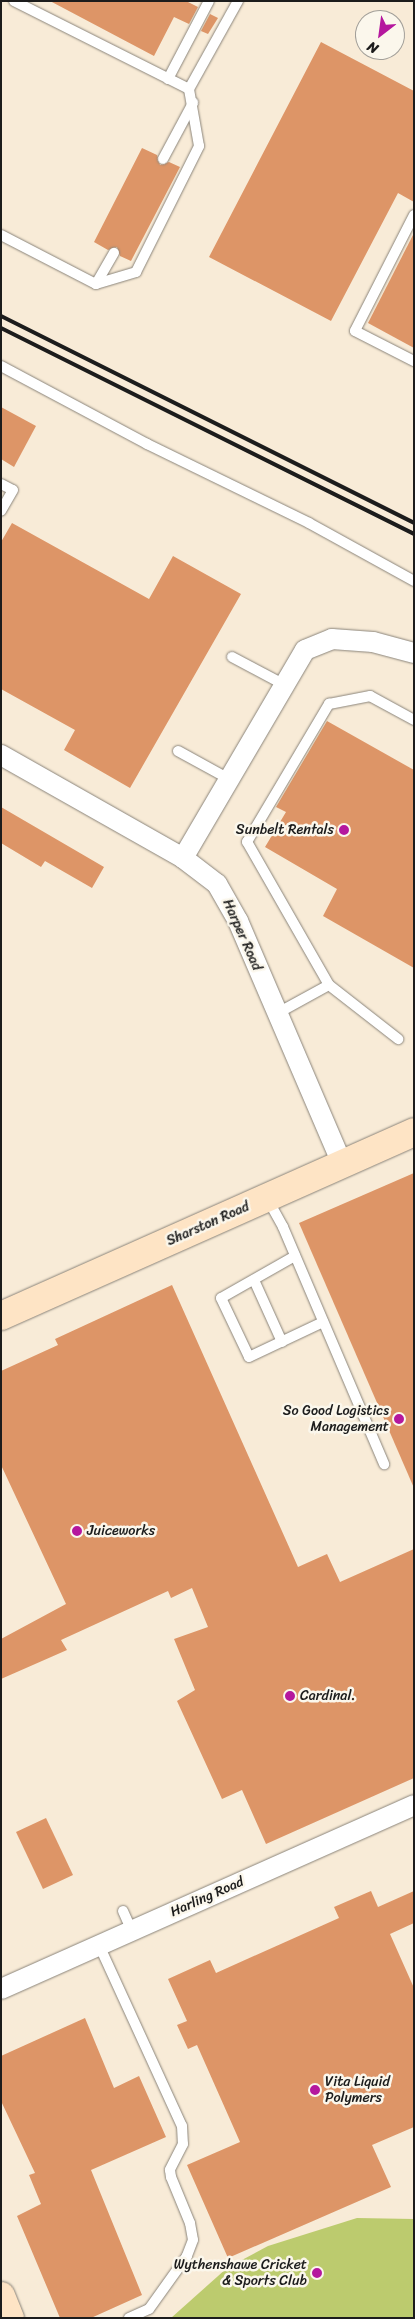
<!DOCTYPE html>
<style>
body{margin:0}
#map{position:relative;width:415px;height:2319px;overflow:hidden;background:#f8ebd7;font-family:Sriracha,sans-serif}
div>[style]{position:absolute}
.green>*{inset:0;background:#bccb6e}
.building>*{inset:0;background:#dd9567}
.roads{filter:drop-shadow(0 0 1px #8a847a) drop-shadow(0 0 1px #8a847a)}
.lane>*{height:10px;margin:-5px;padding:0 5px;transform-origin:5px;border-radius:5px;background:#fff}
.street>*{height:20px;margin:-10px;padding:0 10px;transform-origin:10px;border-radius:10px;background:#fff}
.secondary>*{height:28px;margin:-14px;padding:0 14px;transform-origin:14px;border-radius:14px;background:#fee4c5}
.rail>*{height:4px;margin:-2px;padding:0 2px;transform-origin:2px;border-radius:2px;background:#1c1c1c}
.dots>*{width:14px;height:14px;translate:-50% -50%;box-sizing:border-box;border:2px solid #fbf7ec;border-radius:50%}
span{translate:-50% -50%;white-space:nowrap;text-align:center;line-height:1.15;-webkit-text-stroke:5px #fbf7ec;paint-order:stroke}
.poi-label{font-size:14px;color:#1c1c1c}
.right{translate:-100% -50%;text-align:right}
.left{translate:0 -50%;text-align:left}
.street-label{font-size:14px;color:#1c1c1c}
.frame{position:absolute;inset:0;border:2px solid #1c1c1c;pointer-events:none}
.north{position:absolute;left:355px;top:10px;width:50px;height:50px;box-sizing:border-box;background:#fbf7ec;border:1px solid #a29f99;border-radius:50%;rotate:210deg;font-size:14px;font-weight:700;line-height:20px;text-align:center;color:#1c1c1c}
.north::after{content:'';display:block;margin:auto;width:18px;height:22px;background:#b5179e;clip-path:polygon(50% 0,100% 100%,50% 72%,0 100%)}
</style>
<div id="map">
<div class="green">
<i style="clip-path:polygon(357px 2218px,414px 2219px,414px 2318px,171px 2318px,227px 2268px,268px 2246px)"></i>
</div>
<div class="building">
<i style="clip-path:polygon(50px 1px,186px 1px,198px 7px,189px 24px,174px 17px,154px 56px)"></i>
<i style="clip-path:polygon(210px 14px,218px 18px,208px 34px,201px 31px)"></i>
<i style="clip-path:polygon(321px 42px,414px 91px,414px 202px,398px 193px,331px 321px,209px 257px)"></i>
<i style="clip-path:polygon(142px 148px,157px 155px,160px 165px,169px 162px,180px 167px,131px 261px,120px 256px,117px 247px,108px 250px,94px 242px)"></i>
<i style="clip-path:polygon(414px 233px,414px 348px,368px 323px)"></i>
<i style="clip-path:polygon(1px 407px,36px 426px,14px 467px,1px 459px)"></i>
<i style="clip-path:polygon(12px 523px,149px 599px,173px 556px,241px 594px,130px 788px,64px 750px,75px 730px,1px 689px,1px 542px)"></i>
<i style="clip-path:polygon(327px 721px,414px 770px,414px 968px,323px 916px,337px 889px,265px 847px,286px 812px,276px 807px)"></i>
<i style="clip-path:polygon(1px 807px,104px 867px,92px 888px,45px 861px,41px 867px,1px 843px)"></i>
<i style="clip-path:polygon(414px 1173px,414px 1488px,299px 1223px)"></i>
<i style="clip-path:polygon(172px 1285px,298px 1567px,327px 1554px,340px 1582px,414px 1549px,414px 1778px,266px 1844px,242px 1790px,222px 1799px,177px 1701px,195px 1690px,174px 1639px,208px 1627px,192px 1588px,171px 1598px,168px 1591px,61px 1640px,67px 1650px,1px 1679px,1px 1639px,66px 1604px,1px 1465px,1px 1371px,58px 1345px,55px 1339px)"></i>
<i style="clip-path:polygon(46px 1818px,73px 1875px,43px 1889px,16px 1832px)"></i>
<i style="clip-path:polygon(371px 1891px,378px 1907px,414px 1891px,414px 1923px,390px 1934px,414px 1988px,414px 2127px,372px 2145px,391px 2187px,228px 2258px,187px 2165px,240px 2142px,197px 2045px,188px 2049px,177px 2025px,187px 2021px,168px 1979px,210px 1960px,216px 1973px,339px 1918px,334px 1907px)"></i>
<i style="clip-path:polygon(85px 2018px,114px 2088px,139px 2076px,166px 2137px,91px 2170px,142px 2295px,91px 2318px,60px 2318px,17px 2216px,41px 2204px,29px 2175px,35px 2173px,1px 2101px,1px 2056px)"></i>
</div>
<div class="roads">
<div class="lane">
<i style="left:14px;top:1px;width:196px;rotate:26.7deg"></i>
<i style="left:168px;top:79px;width:88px;rotate:-62.3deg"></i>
<i style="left:163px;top:159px;width:64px;rotate:-61.8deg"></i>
<i style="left:414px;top:215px;width:130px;rotate:117deg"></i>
<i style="left:355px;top:331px;width:66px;rotate:27deg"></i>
<i style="left:1px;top:235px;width:107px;rotate:27.3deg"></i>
<i style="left:96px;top:284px;width:42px;rotate:-16.7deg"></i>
<i style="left:136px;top:272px;width:141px;rotate:-63.4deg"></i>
<i style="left:199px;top:146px;width:58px;rotate:-100deg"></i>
<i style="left:189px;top:89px;width:101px;rotate:-60.9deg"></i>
<i style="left:96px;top:284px;width:36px;rotate:-60deg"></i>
<i style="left:1px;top:366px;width:166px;rotate:28.1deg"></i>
<i style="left:147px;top:444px;width:180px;rotate:26deg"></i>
<i style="left:309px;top:523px;width:120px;rotate:28.9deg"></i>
<i style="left:1px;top:484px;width:13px;rotate:27deg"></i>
<i style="left:13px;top:490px;width:24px;rotate:120deg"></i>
<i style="left:232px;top:657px;width:58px;rotate:27.9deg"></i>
<i style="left:178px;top:751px;width:58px;rotate:28.8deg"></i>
<i style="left:329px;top:985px;width:165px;rotate:-119.8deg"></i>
<i style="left:247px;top:842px;width:161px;rotate:-59.3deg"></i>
<i style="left:329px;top:704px;width:42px;rotate:-11deg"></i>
<i style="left:370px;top:696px;width:50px;rotate:28.6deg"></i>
<i style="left:276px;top:1014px;width:60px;rotate:-28.7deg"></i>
<i style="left:329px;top:985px;width:88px;rotate:38deg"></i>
<i style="left:267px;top:1198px;width:33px;rotate:61deg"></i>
<i style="left:283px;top:1227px;width:258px;rotate:66.9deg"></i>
<i style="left:295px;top:1256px;width:85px;rotate:150.4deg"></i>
<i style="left:221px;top:1298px;width:65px;rotate:64.6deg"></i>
<i style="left:249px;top:1357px;width:82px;rotate:-25.3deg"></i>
<i style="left:254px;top:1280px;width:68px;rotate:65.7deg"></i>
<i style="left:123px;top:1911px;width:22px;rotate:66deg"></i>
<i style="left:99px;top:1945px;width:199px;rotate:65.4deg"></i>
<i style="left:182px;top:2126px;width:18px;rotate:87deg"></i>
<i style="left:183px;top:2144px;width:29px;rotate:117deg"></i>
<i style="left:170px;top:2170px;width:7px;rotate:82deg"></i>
<i style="left:171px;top:2177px;width:50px;rotate:67.6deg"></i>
<i style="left:190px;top:2223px;width:17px;rotate:80deg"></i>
<i style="left:193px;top:2240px;width:17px;rotate:111deg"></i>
<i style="left:187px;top:2256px;width:65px;rotate:125.6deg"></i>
<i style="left:149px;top:2309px;width:22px;rotate:156deg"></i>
</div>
<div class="street">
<i style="left:1px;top:755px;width:209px;rotate:29.5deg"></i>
<i style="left:183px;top:858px;width:43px;rotate:37.4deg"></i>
<i style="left:217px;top:884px;width:43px;rotate:60.4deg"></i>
<i style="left:238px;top:921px;width:264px;rotate:66.8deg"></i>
<i style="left:183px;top:858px;width:241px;rotate:-59.6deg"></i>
<i style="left:305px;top:650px;width:29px;rotate:-22deg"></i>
<i style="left:332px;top:639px;width:41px;rotate:4.2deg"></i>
<i style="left:373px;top:642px;width:42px;rotate:15deg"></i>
<i style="left:1px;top:1989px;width:452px;rotate:-24deg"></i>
</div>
<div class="secondary">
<i style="left:1px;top:1316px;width:452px;rotate:-24deg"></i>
<i style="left:1px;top:2296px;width:24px;rotate:68deg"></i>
</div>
</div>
<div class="rail">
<i style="left:1px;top:316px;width:462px;rotate:26.6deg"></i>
<i style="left:1px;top:328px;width:462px;rotate:26.5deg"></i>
</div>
<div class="dots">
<i style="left:344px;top:830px;background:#b5179e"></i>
<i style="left:399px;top:1419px;background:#b5179e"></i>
<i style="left:77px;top:1531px;background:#b5179e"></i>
<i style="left:290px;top:1696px;background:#b5179e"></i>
<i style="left:315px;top:2090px;background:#b5179e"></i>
<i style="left:317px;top:2273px;background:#b5179e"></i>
</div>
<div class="poi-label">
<span class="right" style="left:334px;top:830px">Sunbelt Rentals</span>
<span class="right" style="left:389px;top:1419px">So Good Logistics<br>Management</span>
<span class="left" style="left:87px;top:1531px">Juiceworks</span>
<span class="left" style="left:300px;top:1696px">Cardinal.</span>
<span class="left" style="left:325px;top:2090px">Vita Liquid<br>Polymers</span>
<span class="right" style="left:307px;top:2273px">Wythenshawe Cricket<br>&amp; Sports Club</span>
</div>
<div class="street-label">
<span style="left:242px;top:935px;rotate:66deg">Harper Road</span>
<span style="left:208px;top:1224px;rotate:-24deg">Sharston Road</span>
<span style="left:207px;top:1897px;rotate:-24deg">Harling Road</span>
</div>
<div class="frame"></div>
<div class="north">N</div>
</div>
